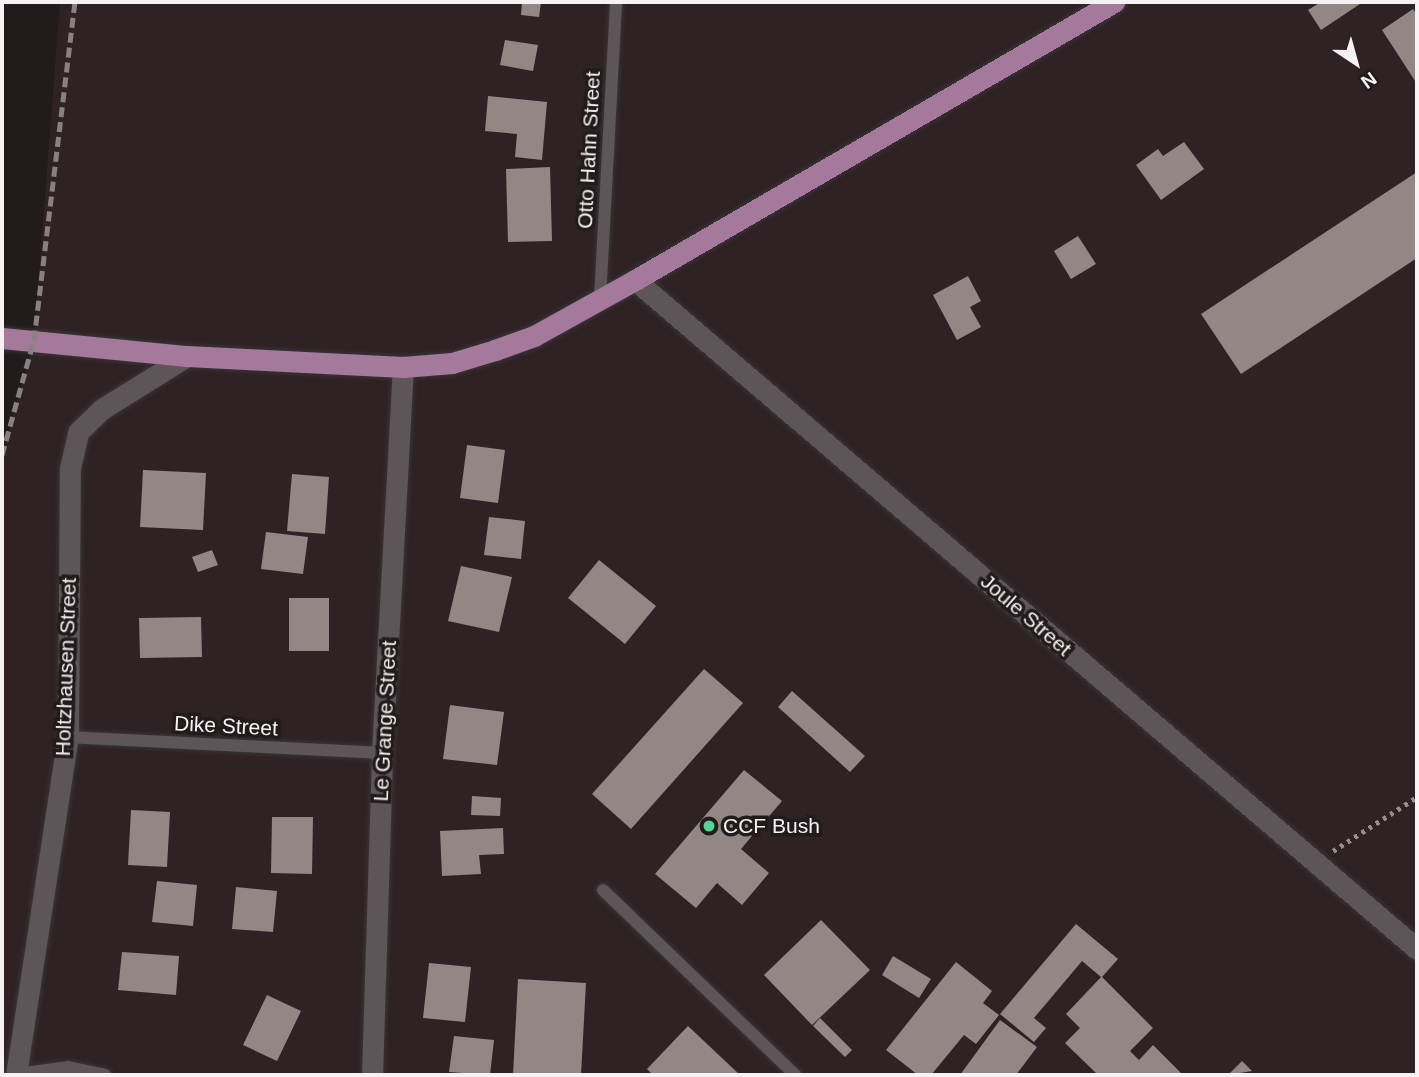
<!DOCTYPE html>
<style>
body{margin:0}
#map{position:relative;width:1419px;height:1077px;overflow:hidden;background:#221b1c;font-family:Arial,sans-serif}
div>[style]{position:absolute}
.built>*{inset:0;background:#2f2225}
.building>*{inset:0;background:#918886}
.path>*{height:4.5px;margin-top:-2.25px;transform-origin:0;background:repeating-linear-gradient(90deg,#958f90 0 3.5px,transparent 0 8.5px)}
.roads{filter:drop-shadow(0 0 2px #3a3536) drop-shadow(0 0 2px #3a3536)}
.service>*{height:12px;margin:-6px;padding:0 6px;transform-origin:6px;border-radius:6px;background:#5d5557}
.minor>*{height:21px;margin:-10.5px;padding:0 10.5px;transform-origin:10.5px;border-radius:10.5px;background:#5d5557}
.primary>*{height:21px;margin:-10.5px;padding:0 10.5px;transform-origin:10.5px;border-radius:10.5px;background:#a4799b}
.rail>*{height:5px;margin-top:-2.5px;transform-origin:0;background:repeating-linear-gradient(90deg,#878182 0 10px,transparent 0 15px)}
.dots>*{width:19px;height:19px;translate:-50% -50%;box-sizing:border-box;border:4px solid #221b1c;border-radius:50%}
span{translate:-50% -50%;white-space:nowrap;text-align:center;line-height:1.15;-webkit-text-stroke:7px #221b1c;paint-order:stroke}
.street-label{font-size:21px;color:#f6f1f2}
.poi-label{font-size:21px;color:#f6f1f2}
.left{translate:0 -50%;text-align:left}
.frame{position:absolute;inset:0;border:4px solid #f6f1f2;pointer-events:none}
.north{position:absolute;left:1321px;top:28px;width:70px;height:70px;-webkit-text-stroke:5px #221b1c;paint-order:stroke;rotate:144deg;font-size:19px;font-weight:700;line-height:28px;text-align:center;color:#f6f1f2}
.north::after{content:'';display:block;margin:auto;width:24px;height:32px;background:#f6f1f2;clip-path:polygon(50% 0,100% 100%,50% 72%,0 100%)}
</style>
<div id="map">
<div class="built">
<i style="clip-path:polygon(60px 2px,1417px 2px,1417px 1075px,2px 1075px,2px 455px,34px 340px)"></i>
</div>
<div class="building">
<i style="clip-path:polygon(522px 2px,541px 2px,539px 17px,521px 15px)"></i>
<i style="clip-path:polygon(1321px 2px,1363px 2px,1321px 30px,1308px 10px)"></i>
<i style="clip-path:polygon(1413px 9px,1417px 15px,1417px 84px,1382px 30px)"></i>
<i style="clip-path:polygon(505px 40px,538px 45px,533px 71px,500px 65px)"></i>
<i style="clip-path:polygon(488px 96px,547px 102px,542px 160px,515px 157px,517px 134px,485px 131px)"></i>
<i style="clip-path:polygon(1184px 142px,1204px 169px,1161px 200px,1136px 165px,1158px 149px,1163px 156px)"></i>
<i style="clip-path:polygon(550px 167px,552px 241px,508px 242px,506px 169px)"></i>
<i style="clip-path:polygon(1417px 172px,1417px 258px,1241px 374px,1201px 314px)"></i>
<i style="clip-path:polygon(1078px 236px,1096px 264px,1071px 279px,1054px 251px)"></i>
<i style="clip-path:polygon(968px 276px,981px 301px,970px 307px,981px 327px,957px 340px,933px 295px)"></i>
<i style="clip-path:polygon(467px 445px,505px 450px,498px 503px,460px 498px)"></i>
<i style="clip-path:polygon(143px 470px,206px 473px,203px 530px,140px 527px)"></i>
<i style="clip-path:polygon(292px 474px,329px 477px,325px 534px,287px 531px)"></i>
<i style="clip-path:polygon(489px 517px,525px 521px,521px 559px,484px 555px)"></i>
<i style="clip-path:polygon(266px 532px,308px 537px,303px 574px,261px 569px)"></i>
<i style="clip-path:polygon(212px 550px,218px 565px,198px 572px,192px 557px)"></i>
<i style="clip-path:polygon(599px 560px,656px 606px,625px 644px,568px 598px)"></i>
<i style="clip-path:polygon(461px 566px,512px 577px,499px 632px,448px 621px)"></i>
<i style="clip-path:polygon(289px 598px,329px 598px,329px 651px,289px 651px)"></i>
<i style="clip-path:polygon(201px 617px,202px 657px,140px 658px,139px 618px)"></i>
<i style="clip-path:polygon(704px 669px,743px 703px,631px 829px,592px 794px)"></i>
<i style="clip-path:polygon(792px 691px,865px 756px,850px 772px,778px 707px)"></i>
<i style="clip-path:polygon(450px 705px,504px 712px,497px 765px,443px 759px)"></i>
<i style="clip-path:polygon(744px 770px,782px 801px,741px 849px,769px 873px,742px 905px,717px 883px,696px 908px,655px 874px)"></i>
<i style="clip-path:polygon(472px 796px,501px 798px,500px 816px,471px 815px)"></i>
<i style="clip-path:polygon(131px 810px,170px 812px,167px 867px,128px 865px)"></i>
<i style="clip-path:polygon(272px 817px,313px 817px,312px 874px,271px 873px)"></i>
<i style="clip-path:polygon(503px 828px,504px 854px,479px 855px,481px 874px,442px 876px,440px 831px)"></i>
<i style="clip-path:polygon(157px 881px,197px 885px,193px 926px,152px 922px)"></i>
<i style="clip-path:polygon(236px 887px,277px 891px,273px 932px,232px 929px)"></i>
<i style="clip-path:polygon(821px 920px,870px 970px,812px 1025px,764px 975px)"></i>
<i style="clip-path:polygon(1076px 924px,1118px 959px,1102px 977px,1153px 1028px,1130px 1051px,1139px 1060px,1153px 1045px,1183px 1075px,1098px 1075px,1065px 1043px,1080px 1028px,1066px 1014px,1101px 977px,1082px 961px,1034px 1018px,1046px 1028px,1034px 1042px,1000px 1014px)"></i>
<i style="clip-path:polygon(122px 952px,179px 956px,176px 995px,118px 990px)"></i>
<i style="clip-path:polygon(893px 956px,931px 979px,919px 998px,882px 975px)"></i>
<i style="clip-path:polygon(956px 962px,992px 991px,983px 1003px,999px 1015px,976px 1044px,964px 1035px,931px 1075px,918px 1075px,886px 1050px)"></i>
<i style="clip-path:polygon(429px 963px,471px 967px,465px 1022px,423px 1018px)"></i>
<i style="clip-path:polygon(518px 979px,586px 983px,581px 1075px,513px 1075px)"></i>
<i style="clip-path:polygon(267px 995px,301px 1011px,277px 1061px,243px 1045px)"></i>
<i style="clip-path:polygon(820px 1018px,852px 1050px,845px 1057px,813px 1026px)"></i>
<i style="clip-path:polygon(1000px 1020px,1037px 1047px,1016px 1075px,960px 1075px)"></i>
<i style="clip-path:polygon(688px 1026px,740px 1075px,653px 1075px,647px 1069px)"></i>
<i style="clip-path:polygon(454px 1036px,494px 1040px,490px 1075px,449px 1072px)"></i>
<i style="clip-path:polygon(1242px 1061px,1252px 1071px,1228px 1075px)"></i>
</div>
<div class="path">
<i style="left:1333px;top:851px;width:100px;rotate:-32.7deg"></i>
</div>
<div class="roads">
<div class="service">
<i style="left:600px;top:299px;width:297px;rotate:-86.9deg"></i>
<i style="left:68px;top:737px;width:314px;rotate:2.9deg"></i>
<i style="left:603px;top:890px;width:267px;rotate:43.9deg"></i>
<i style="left:17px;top:1074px;width:51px;rotate:-7.8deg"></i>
<i style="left:68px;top:1067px;width:38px;rotate:12deg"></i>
</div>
<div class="minor">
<i style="left:635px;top:280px;width:1029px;rotate:40.55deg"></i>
<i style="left:16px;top:1075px;width:342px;rotate:-81.3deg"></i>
<i style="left:68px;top:737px;width:269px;rotate:-89.6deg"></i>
<i style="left:70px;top:468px;width:37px;rotate:-77deg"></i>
<i style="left:78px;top:432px;width:33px;rotate:-44deg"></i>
<i style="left:102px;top:409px;width:100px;rotate:-31.9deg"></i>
<i style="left:372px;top:1075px;width:322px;rotate:-88.2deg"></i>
<i style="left:382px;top:753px;width:387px;rotate:-86.9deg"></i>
</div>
<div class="primary">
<i style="left:2px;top:338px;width:186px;rotate:5.6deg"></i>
<i style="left:187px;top:356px;width:216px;rotate:2.9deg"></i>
<i style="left:403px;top:367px;width:49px;rotate:-4.7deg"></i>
<i style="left:452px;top:363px;width:45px;rotate:-16.8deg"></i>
<i style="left:495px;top:350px;width:41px;rotate:-19.7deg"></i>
<i style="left:534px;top:336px;width:115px;rotate:-29deg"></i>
<i style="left:635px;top:280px;width:554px;rotate:-30.13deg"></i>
</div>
</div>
<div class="rail">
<i style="left:2px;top:455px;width:119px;rotate:-74.5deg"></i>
<i style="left:34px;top:340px;width:340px;rotate:-83.1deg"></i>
</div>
<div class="dots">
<i style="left:709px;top:826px;background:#54d396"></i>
</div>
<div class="street-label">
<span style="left:589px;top:150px;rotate:-87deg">Otto Hahn Street</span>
<span style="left:1026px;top:615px;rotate:41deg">Joule Street</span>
<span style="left:66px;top:667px;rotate:-88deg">Holtzhausen Street</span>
<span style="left:385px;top:721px;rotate:-87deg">Le Grange Street</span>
<span style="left:226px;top:726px;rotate:3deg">Dike Street</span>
</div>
<div class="poi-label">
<span class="left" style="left:723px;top:826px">CCF Bush</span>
</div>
<div class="frame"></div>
<div class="north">N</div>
</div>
